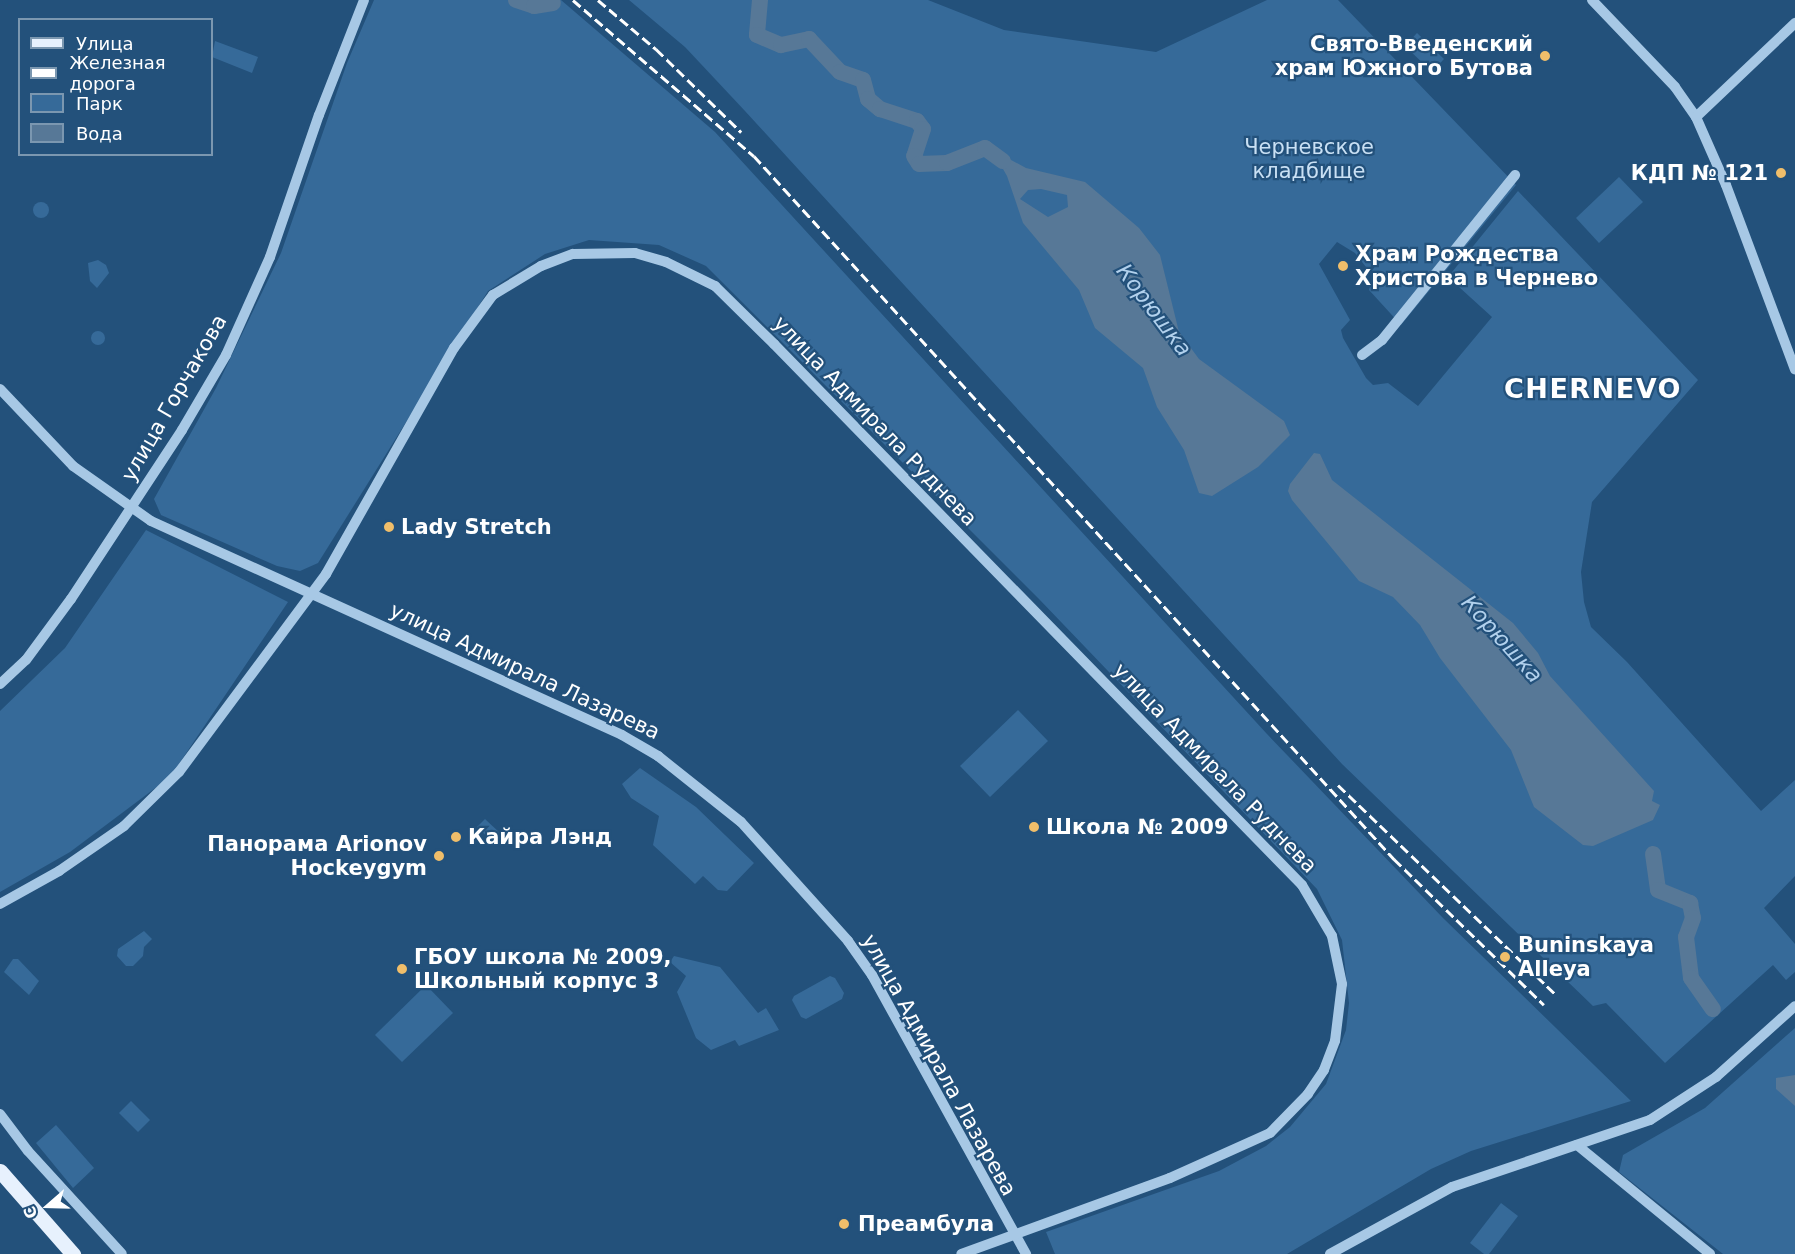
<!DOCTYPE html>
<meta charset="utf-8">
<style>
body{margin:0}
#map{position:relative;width:1795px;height:1254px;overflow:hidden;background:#23517b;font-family:"DejaVu Sans",sans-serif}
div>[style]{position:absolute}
.green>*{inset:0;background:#366a99}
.round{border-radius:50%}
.water>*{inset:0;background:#577897}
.river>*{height:16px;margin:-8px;padding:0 8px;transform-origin:8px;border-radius:8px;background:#577897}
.minor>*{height:10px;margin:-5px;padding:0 5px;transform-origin:5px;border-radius:5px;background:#a7c8e5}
.major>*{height:15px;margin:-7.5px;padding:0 7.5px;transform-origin:7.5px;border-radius:7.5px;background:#e7f1fd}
.rail>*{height:3px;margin-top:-1.5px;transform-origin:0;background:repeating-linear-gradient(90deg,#fff 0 10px,transparent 0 14.5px)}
.dots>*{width:16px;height:16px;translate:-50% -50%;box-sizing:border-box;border:3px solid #23517b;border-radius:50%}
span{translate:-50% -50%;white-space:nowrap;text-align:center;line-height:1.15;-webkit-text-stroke:4.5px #23517b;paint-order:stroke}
.poi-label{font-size:21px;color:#fff;font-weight:700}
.right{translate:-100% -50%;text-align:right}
.left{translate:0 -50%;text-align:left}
.park-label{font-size:21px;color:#c9e0f4}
.street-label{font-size:21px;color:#fff}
.water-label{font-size:22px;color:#b2d1ed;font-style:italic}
.district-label{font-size:27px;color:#fff;font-weight:700;letter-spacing:1.5px}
.legend{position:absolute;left:18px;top:18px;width:195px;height:138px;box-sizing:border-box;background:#23517b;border:2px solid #7b97b0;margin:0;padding:8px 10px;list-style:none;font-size:18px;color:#fff}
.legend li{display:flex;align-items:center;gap:12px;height:30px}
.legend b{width:30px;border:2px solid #7b97b0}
.north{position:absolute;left:18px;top:1176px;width:60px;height:60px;-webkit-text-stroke:4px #23517b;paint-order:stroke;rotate:250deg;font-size:16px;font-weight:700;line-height:24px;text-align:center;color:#fff}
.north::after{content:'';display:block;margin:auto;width:21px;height:27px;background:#fff;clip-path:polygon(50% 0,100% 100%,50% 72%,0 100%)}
</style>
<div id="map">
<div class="green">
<i style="clip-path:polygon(374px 0,561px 0,715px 132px,1267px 734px,1443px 918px,1631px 1101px,1471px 1151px,1431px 1169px,1287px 1254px,1055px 1254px,1046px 1232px,1219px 1171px,1266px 1146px,1290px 1127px,1326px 1084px,1346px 1030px,1349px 1003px,1342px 940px,1317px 889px,1039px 599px,706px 266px,659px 245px,589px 240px,545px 254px,488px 291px,318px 563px,300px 571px,277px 566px,161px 515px,154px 499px,216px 388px,281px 253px,347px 63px)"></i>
<i style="clip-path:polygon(629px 0,928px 0,1004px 30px,1156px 52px,1267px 0,1338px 0,1516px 185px,1401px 325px,1369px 290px,1373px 276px,1355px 253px,1337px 242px,1319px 264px,1350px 320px,1341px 330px,1343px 338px,1366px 378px,1373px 385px,1388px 383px,1418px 406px,1492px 317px,1448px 277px,1518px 191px,1698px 380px,1592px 502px,1581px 572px,1584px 602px,1591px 627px,1627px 662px,1761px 811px,1795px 780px,1795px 876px,1764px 908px,1795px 944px,1795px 972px,1786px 980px,1773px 965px,1665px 1063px,1606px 1003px,1593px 1006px,1342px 764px,745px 111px,685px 47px)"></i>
<i style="clip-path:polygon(1417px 33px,1444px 59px,1432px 72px,1405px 46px)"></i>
<i style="clip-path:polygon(215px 41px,258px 57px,252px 73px,212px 57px)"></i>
<i style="clip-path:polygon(1619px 177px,1643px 202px,1599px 243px,1576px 218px)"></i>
<i class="round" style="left:33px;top:202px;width:16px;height:16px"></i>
<i style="clip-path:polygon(98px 260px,106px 265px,109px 273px,97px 288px,90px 281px,88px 263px)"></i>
<i class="round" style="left:91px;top:331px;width:14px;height:14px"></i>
<i style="clip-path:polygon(146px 530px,288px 602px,170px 777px,70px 852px,0 892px,0 711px,65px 648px)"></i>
<i style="clip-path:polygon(1018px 710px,1048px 741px,990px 797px,960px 766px)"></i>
<i style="clip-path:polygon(640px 768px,696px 807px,754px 863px,727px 891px,718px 890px,703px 876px,695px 884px,653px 845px,659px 816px,631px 798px,622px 784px)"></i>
<i style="clip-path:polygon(485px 819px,501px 834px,493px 842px,477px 827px)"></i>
<i style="clip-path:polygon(144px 931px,152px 939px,144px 947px,143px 956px,133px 966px,126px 966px,117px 956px,118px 949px)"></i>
<i style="clip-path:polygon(674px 956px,720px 967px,758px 1013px,766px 1008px,779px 1030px,739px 1046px,735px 1040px,711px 1050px,696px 1038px,677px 992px,686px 976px,670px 962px)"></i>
<i style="clip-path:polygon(13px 959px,18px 959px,39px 981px,29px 995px,4px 972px)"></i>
<i style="clip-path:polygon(830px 976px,835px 978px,844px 993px,842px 999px,806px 1019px,801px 1017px,792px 1000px,794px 996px)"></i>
<i style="clip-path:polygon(426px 985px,453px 1013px,402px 1062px,375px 1035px)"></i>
<i style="clip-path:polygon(1795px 1028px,1795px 1254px,1723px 1254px,1619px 1172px,1623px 1155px,1705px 1108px)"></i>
<i style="clip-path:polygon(131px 1101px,150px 1120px,138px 1132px,119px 1113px)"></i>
<i style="clip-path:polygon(56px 1125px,94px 1168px,73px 1188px,36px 1143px)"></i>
<i style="clip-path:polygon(1501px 1203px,1518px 1216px,1489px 1254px,1484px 1254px,1470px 1243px)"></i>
</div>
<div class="water">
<i style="clip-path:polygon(evenodd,987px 147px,1026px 168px,1085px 182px,1139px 228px,1160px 255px,1179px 332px,1199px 359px,1284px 421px,1290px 435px,1258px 467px,1212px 496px,1199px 493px,1184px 450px,1157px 407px,1143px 368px,1095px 328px,1079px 290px,1023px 223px,1007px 176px,999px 162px,986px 151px,987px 147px,1041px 189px,1067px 195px,1068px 207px,1048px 217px,1020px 199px,1028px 190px,1041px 189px)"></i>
<i style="clip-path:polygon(1314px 453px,1320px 454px,1332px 480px,1513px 623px,1538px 653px,1550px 676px,1654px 791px,1652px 801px,1660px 805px,1653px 820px,1593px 846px,1583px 845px,1534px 807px,1511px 750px,1440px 658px,1420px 625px,1393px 597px,1359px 581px,1292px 500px,1288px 491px,1290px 484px)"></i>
<i style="clip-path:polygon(1795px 1075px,1795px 1106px,1776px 1089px,1776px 1078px)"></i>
</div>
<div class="river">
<i style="left:516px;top:0;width:19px;rotate:18deg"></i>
<i style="left:534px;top:6px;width:19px;rotate:-9deg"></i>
<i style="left:760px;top:0;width:35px;rotate:95deg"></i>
<i style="left:757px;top:35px;width:26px;rotate:23deg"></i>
<i style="left:781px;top:45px;width:29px;rotate:-12deg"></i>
<i style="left:809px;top:39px;width:45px;rotate:46.8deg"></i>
<i style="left:840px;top:72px;width:24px;rotate:19deg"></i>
<i style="left:863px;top:80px;width:20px;rotate:75deg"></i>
<i style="left:868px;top:99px;width:16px;rotate:40deg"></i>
<i style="left:880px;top:109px;width:39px;rotate:18deg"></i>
<i style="left:917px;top:121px;width:10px;rotate:53deg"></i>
<i style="left:923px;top:129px;width:28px;rotate:108deg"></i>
<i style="left:914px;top:156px;width:9px;rotate:58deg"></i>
<i style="left:919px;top:164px;width:28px;rotate:-2deg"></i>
<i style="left:947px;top:163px;width:41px;rotate:-21.5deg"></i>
<i style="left:985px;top:148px;width:22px;rotate:36deg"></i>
<i style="left:1653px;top:854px;width:36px;rotate:82deg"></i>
<i style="left:1658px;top:890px;width:35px;rotate:22deg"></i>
<i style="left:1690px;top:903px;width:15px;rotate:79deg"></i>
<i style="left:1693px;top:918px;width:20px;rotate:110deg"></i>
<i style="left:1686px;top:937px;width:41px;rotate:83deg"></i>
<i style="left:1691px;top:978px;width:38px;rotate:55deg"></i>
</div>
<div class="minor">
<i style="left:1592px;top:0;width:120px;rotate:46.3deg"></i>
<i style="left:1675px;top:87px;width:37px;rotate:55deg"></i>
<i style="left:1696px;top:117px;width:74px;rotate:66.2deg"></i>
<i style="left:1726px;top:185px;width:197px;rotate:69.5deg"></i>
<i style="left:1696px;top:117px;width:137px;rotate:-43.5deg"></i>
<i style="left:1362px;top:355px;width:25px;rotate:-37deg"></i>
<i style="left:1382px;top:340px;width:212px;rotate:-51.1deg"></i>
<i style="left:0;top:389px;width:106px;rotate:46.5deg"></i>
<i style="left:73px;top:466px;width:95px;rotate:35.2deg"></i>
<i style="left:151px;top:521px;width:517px;rotate:24.43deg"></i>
<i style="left:622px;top:735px;width:42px;rotate:30.3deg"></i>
<i style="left:658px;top:756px;width:106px;rotate:38.5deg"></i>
<i style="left:741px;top:822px;width:160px;rotate:48deg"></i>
<i style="left:848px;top:941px;width:42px;rotate:54.8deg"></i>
<i style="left:872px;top:975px;width:319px;rotate:61.1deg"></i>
<i style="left:0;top:684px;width:35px;rotate:-43deg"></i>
<i style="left:26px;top:660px;width:76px;rotate:-53.6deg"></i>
<i style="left:71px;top:599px;width:202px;rotate:-56.7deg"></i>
<i style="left:182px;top:430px;width:87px;rotate:-59.6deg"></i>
<i style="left:226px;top:355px;width:107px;rotate:-65.8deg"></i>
<i style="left:270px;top:257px;width:150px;rotate:-71deg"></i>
<i style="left:319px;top:115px;width:123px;rotate:-68.6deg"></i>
<i style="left:0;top:904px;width:68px;rotate:-29.2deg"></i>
<i style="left:59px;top:871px;width:79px;rotate:-34.7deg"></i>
<i style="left:124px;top:826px;width:77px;rotate:-44.5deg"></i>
<i style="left:179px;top:772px;width:247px;rotate:-53.4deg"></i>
<i style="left:326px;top:574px;width:260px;rotate:-60.5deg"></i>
<i style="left:454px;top:348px;width:66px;rotate:-53.7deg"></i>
<i style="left:493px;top:295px;width:56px;rotate:-31.1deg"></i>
<i style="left:541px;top:266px;width:34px;rotate:-21deg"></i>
<i style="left:573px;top:254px;width:62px;rotate:-0.9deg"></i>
<i style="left:635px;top:253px;width:32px;rotate:16deg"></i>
<i style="left:666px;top:262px;width:55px;rotate:26.1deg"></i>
<i style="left:715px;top:286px;width:83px;rotate:44.5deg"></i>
<i style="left:774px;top:344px;width:756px;rotate:45.7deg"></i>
<i style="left:1302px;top:885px;width:59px;rotate:59.5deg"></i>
<i style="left:1332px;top:936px;width:49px;rotate:78.2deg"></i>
<i style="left:1342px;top:984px;width:57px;rotate:97deg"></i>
<i style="left:1335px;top:1041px;width:31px;rotate:111deg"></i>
<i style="left:1324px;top:1070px;width:29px;rotate:124deg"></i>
<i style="left:1308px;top:1094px;width:54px;rotate:134.3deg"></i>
<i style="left:1270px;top:1133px;width:110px;rotate:155.8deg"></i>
<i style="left:1170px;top:1178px;width:222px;rotate:160deg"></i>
<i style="left:0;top:1114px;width:46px;rotate:52.9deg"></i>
<i style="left:28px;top:1151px;width:139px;rotate:47.6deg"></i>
<i style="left:1577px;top:1145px;width:172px;rotate:39.3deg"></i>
<i style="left:1330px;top:1254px;width:139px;rotate:-28.8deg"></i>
<i style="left:1452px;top:1187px;width:209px;rotate:-18.7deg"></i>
<i style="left:1650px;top:1120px;width:79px;rotate:-33.1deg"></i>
<i style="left:1716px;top:1077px;width:106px;rotate:-41.9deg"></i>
</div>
<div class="major">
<i style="left:0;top:1171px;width:111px;rotate:48.7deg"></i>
</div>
<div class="rail">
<i style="left:573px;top:0;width:239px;rotate:40.8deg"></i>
<i style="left:754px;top:156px;width:951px;rotate:47.69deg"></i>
<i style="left:1394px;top:859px;width:209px;rotate:44.2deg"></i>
<i style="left:598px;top:0;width:76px;rotate:40.2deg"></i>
<i style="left:656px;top:49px;width:119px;rotate:44.3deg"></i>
<i style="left:1338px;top:785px;width:300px;rotate:43.9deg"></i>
</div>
<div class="dots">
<i style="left:1545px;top:56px;background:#f0be6a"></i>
<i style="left:1781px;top:173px;background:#f0be6a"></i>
<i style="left:1343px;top:266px;background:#f0be6a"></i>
<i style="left:389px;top:527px;background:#f0be6a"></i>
<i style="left:1034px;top:827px;background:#f0be6a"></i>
<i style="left:456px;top:837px;background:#f0be6a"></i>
<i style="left:439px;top:856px;background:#f0be6a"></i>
<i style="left:1505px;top:957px;background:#f0be6a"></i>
<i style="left:402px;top:969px;background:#f0be6a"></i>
<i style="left:844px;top:1224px;background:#f0be6a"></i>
</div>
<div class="poi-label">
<span class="right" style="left:1533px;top:56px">Свято-Введенский<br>храм Южного Бутова</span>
<span class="right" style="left:1768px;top:173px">КДП № 121</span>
<span class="left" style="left:1355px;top:266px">Храм Рождества<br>Христова в Чернево</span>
<span class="left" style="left:401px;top:527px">Lady Stretch</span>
<span class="left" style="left:1046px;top:827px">Школа № 2009</span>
<span class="left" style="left:468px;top:837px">Кайра Лэнд</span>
<span class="right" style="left:427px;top:856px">Панорама Arionov<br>Hockeygym</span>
<span class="left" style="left:1518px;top:957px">Buninskaya<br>Alleya</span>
<span class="left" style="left:414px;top:969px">ГБОУ школа № 2009,<br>Школьный корпус 3</span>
<span class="left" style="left:858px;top:1224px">Преамбула</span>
</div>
<div class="park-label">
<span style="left:1309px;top:159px">Черневское<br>кладбище</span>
</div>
<div class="street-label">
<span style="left:174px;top:398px;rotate:-60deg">улица Горчакова</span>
<span style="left:875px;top:421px;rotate:46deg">улица Адмирала Руднева</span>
<span style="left:525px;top:671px;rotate:25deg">улица Адмирала Лазарева</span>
<span style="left:1215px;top:768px;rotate:46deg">улица Адмирала Руднева</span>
<span style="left:939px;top:1065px;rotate:61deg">улица Адмирала Лазарева</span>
</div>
<div class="water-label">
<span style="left:1154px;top:310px;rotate:53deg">Корюшка</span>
<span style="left:1502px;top:639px;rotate:48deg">Корюшка</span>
</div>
<div class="district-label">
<span style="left:1593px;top:389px">CHERNEVO</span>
</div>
<ul class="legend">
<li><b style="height:8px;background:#e7f1fd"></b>Улица</li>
<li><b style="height:8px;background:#fff"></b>Железная дорога</li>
<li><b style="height:16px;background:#366a99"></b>Парк</li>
<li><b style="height:16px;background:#577897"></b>Вода</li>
</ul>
<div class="north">С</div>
</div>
